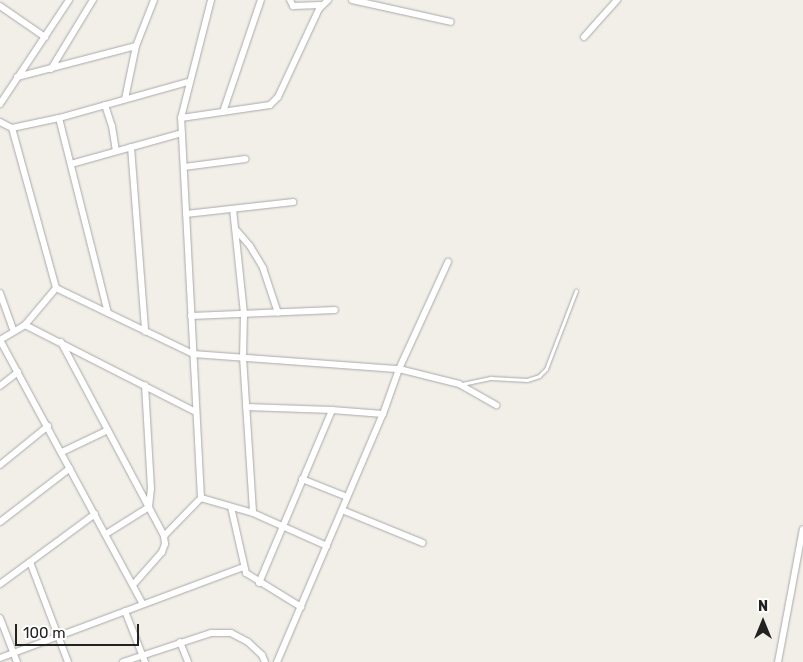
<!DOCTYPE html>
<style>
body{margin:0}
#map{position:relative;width:803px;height:662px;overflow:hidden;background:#f2efe9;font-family:Rubik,sans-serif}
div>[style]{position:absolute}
.roads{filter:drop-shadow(0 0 1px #a9a9a9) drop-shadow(0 0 1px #a9a9a9)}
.lane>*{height:3px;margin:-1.5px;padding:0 1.5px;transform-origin:1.5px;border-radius:1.5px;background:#fff}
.street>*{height:6px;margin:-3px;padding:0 3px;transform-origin:3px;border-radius:3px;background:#fff}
span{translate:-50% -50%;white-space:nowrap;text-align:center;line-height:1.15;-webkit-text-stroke:4.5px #fff;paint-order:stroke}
.north{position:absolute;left:738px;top:597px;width:50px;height:50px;-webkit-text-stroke:4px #fff;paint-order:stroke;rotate:0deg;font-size:14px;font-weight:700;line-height:20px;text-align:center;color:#222}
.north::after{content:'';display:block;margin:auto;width:18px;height:22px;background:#222;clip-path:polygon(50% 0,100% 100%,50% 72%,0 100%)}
.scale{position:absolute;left:15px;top:624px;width:124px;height:22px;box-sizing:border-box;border:2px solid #222;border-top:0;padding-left:6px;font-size:15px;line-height:18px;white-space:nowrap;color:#222;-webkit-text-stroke:4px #fff;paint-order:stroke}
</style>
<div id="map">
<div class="roads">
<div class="lane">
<i style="left:462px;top:384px;width:30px;rotate:-12deg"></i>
<i style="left:491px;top:378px;width:36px;rotate:3deg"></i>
<i style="left:527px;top:380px;width:13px;rotate:-18deg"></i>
<i style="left:539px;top:376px;width:10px;rotate:-45deg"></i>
<i style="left:546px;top:369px;width:84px;rotate:-69deg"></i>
</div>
<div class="street">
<i style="left:290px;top:0;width:7px;rotate:63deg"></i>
<i style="left:293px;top:6px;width:28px;rotate:-2deg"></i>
<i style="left:352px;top:0;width:101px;rotate:12.5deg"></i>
<i style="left:0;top:6px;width:55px;rotate:34.6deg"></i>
<i style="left:584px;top:37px;width:50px;rotate:-48.3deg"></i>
<i style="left:51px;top:69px;width:81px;rotate:-58.7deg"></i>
<i style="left:17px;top:77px;width:123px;rotate:-14.6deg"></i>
<i style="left:125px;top:99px;width:54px;rotate:-78.3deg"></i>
<i style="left:136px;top:46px;width:49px;rotate:-68.6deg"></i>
<i style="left:0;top:104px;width:125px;rotate:-56.4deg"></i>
<i style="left:105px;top:105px;width:22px;rotate:72deg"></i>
<i style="left:112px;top:126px;width:25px;rotate:81deg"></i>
<i style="left:223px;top:112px;width:118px;rotate:-71.3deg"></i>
<i style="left:59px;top:118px;width:201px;rotate:75.9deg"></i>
<i style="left:181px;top:118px;width:90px;rotate:-8.3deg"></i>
<i style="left:270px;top:105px;width:11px;rotate:-45deg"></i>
<i style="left:278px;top:97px;width:97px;rotate:-65deg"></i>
<i style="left:319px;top:9px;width:13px;rotate:-45deg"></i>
<i style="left:0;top:122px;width:13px;rotate:27deg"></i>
<i style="left:12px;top:128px;width:48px;rotate:-12deg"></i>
<i style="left:59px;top:118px;width:134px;rotate:-15.6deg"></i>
<i style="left:12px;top:128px;width:166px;rotate:74.6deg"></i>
<i style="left:56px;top:288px;width:152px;rotate:25.7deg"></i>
<i style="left:193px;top:354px;width:207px;rotate:4.2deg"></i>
<i style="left:399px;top:369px;width:62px;rotate:14deg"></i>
<i style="left:459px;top:384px;width:43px;rotate:29.6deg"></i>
<i style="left:131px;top:147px;width:185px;rotate:85.6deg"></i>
<i style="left:71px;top:164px;width:115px;rotate:-15.6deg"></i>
<i style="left:184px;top:167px;width:62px;rotate:-7.5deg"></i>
<i style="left:233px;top:209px;width:106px;rotate:84deg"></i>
<i style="left:244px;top:314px;width:43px;rotate:91.3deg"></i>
<i style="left:243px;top:357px;width:156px;rotate:86.3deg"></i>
<i style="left:186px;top:214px;width:108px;rotate:-6.4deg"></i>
<i style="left:237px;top:231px;width:20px;rotate:49deg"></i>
<i style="left:250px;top:246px;width:26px;rotate:59deg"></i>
<i style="left:263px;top:268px;width:47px;rotate:71.6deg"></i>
<i style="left:0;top:293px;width:41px;rotate:70.3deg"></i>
<i style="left:191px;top:316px;width:144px;rotate:-2.4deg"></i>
<i style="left:25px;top:325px;width:192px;rotate:27deg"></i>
<i style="left:0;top:340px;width:300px;rotate:61.6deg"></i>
<i style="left:0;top:340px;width:29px;rotate:-31deg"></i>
<i style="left:25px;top:325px;width:48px;rotate:-50deg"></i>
<i style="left:61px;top:342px;width:220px;rotate:62deg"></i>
<i style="left:164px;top:536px;width:8px;rotate:83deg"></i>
<i style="left:165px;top:544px;width:9px;rotate:111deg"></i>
<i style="left:162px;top:552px;width:44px;rotate:131.3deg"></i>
<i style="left:0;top:386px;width:23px;rotate:-38deg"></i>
<i style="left:246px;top:407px;width:86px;rotate:2deg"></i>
<i style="left:62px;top:452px;width:51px;rotate:-25.6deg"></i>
<i style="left:0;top:465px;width:62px;rotate:-39.1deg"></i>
<i style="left:302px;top:479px;width:48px;rotate:21.8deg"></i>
<i style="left:201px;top:498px;width:54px;rotate:16.1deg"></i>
<i style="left:253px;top:513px;width:81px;rotate:24deg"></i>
<i style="left:231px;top:507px;width:68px;rotate:77.2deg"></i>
<i style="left:246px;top:573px;width:65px;rotate:31.7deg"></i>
<i style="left:342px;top:510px;width:87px;rotate:22.2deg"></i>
<i style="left:0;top:522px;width:88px;rotate:-37.6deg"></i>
<i style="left:106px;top:534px;width:51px;rotate:-32.1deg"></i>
<i style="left:149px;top:507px;width:18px;rotate:-84deg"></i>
<i style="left:151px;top:489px;width:104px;rotate:-93.3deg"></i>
<i style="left:164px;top:536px;width:53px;rotate:-45.8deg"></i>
<i style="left:201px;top:498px;width:381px;rotate:-93deg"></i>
<i style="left:181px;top:118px;width:122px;rotate:-75.7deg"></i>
<i style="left:30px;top:562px;width:107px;rotate:69.2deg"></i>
<i style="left:259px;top:583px;width:188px;rotate:-67.1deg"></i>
<i style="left:332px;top:410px;width:51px;rotate:4.5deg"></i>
<i style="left:0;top:584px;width:118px;rotate:-36.4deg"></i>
<i style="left:125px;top:611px;width:55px;rotate:68.6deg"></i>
<i style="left:0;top:618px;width:47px;rotate:68.9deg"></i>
<i style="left:180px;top:642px;width:22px;rotate:68deg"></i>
<i style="left:0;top:658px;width:260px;rotate:-20.5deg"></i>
<i style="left:123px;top:662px;width:93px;rotate:-18.2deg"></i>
<i style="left:211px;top:633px;width:20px"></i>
<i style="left:231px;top:633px;width:19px;rotate:28deg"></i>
<i style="left:248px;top:642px;width:19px;rotate:43deg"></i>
<i style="left:262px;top:655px;width:8px;rotate:67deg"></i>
<i style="left:277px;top:662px;width:270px;rotate:-66.9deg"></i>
<i style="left:383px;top:414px;width:48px;rotate:-70.4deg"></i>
<i style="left:399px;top:369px;width:118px;rotate:-65.4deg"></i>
<i style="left:778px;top:662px;width:135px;rotate:-79.4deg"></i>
</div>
</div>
<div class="north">N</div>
<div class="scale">100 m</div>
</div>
